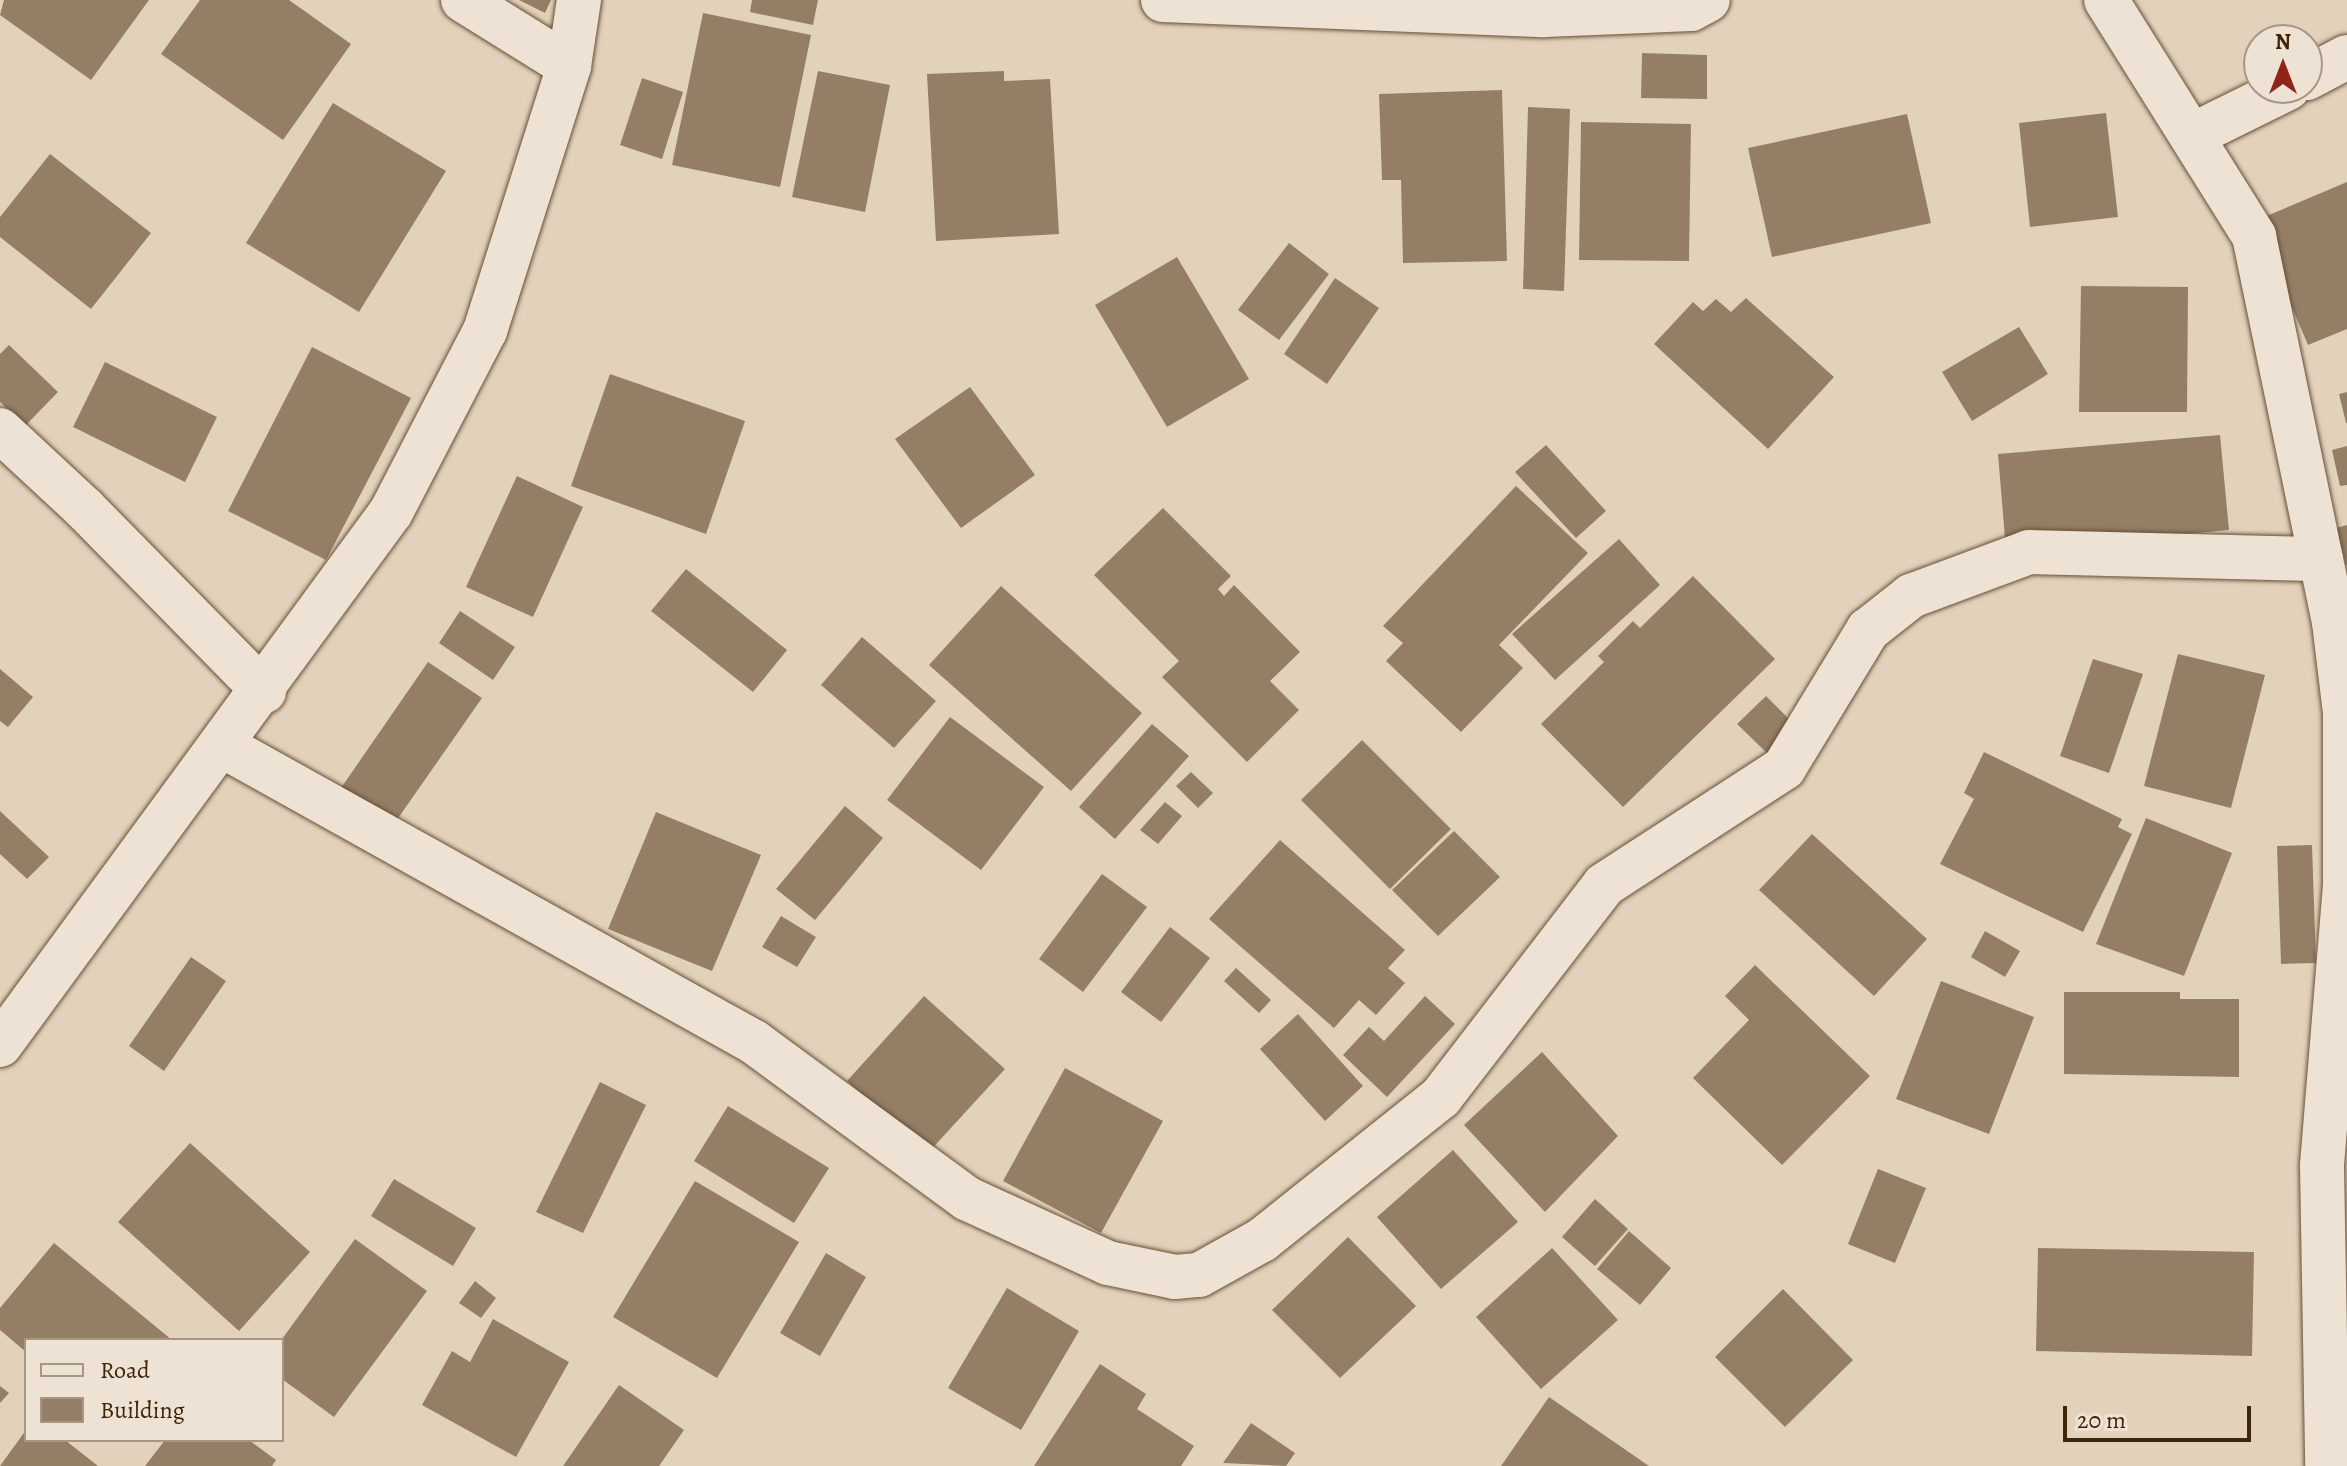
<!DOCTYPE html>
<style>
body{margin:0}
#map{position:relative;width:2347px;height:1466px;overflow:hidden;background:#e3d2bb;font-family:Alegreya,serif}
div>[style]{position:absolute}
.building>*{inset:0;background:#947f66}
.roads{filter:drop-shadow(0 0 2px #675036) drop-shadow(0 0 2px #675036)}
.minor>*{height:44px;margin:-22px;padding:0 22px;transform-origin:22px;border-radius:22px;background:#ede2d3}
.tertiary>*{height:44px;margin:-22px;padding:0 22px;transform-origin:22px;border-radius:22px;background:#ede2d3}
span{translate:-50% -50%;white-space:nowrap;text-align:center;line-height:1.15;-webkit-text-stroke:8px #ede2d3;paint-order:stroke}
.legend{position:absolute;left:24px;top:1338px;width:260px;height:104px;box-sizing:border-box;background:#ede2d3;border:2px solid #a79683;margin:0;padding:10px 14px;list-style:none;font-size:24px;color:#3e250a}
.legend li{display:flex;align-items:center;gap:16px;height:40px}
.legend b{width:40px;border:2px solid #a79683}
.north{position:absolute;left:2243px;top:24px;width:80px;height:80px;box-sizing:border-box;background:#ede2d3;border:2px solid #a79683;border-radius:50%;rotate:0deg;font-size:22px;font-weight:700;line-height:32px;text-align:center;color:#3e250a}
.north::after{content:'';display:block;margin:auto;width:28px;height:36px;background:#8f2418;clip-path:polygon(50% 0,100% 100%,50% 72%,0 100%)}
.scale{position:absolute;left:2063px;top:1406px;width:188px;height:36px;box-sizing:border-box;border:4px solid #3e250a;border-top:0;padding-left:10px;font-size:24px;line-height:28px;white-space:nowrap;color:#3e250a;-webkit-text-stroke:6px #ede2d3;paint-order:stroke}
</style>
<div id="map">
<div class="building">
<i style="clip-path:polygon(4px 0,149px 0,91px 80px,0 15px)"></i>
<i style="clip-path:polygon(200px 0,289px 0,351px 44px,283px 140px,161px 54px)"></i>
<i style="clip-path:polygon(519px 0,551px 0,545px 13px)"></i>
<i style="clip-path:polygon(752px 0,818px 0,813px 25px,750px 12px)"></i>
<i style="clip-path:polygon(703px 13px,811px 35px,780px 187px,672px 165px)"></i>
<i style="clip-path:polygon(1642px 53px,1707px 55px,1707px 99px,1641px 98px)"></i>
<i style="clip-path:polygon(818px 71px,890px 85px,865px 212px,792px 197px)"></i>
<i style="clip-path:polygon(1004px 71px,1004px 81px,1050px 79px,1059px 234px,936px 241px,927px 74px)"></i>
<i style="clip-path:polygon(642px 78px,683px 92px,662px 159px,620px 145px)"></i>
<i style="clip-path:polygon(1502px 90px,1507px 261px,1403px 263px,1401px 180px,1382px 180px,1379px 94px)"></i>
<i style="clip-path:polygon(333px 103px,446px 171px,359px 312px,246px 243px)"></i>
<i style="clip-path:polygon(1528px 107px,1570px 109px,1564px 291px,1523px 289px)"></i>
<i style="clip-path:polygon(2106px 113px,2118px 217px,2030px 227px,2019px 123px)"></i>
<i style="clip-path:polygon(1907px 114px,1931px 223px,1772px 257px,1748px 148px)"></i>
<i style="clip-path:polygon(1581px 122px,1691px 124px,1689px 261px,1579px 260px)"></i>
<i style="clip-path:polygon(50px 154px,151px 233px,91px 309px,0 237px,0 217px)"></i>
<i style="clip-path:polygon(2347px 182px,2347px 329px,2308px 345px,2255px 221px)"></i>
<i style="clip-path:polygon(1289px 243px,1329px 274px,1279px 340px,1238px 310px)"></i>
<i style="clip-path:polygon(1177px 257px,1249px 379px,1167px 427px,1095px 305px)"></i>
<i style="clip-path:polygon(1335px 278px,1379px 308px,1327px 384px,1284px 354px)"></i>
<i style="clip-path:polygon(2081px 286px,2188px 287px,2187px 412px,2079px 412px)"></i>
<i style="clip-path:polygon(1746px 298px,1834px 377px,1768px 449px,1654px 344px,1693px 302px,1703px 311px,1716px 299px,1731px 312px)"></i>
<i style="clip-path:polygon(2019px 327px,2048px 374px,1972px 421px,1942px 372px)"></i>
<i style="clip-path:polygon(9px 345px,58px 392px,25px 426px,0 402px,0 354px)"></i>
<i style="clip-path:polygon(312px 347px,411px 398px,326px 560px,228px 511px)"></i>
<i style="clip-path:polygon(105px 362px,217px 417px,185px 482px,73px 427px)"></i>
<i style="clip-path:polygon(610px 374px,745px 421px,706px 534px,571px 486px)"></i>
<i style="clip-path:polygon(970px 387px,1035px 475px,961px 528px,895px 439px)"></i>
<i style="clip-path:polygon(2347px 392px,2347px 423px,2346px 423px,2339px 394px)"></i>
<i style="clip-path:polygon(2220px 435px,2229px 530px,2006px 550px,1998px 454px)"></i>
<i style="clip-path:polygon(1546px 445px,1606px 511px,1576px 538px,1515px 472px)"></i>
<i style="clip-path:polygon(2347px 446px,2347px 485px,2340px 486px,2332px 450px)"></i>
<i style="clip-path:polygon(517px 476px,583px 507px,533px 617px,466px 587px)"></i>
<i style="clip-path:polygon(1516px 486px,1588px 553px,1499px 645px,1523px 668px,1461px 732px,1386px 661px,1403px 643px,1383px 626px)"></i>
<i style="clip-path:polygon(1163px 508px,1231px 576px,1218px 589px,1224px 596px,1234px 585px,1300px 652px,1270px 681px,1299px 710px,1247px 762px,1162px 677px,1179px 661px,1094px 575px)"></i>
<i style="clip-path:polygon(2347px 525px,2347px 565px,2346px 565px,2336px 528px)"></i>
<i style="clip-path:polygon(1619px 539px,1660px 585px,1555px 680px,1512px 634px)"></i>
<i style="clip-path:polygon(686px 569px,787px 650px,753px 692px,651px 611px)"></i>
<i style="clip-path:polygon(1693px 576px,1775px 659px,1623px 807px,1541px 724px,1604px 662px,1598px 656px,1633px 621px,1640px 628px)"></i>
<i style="clip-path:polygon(1001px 586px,1142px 713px,1071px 791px,929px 665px)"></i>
<i style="clip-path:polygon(460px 611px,515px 647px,493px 680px,439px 643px)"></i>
<i style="clip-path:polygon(862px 637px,936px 701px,894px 748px,821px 685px)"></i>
<i style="clip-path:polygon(2178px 654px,2265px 675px,2231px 808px,2144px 786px)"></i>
<i style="clip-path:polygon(2093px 659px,2143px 674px,2109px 773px,2060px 756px)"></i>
<i style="clip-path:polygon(428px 662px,482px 698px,394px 824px,341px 788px)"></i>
<i style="clip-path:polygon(0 669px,33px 697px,8px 727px,0 721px)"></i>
<i style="clip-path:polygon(1766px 696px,1796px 726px,1768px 754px,1737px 724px)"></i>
<i style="clip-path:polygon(950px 717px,1044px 787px,981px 870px,887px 800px)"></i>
<i style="clip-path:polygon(1152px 724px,1189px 756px,1115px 839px,1079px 807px)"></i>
<i style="clip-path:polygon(1362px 740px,1451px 829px,1390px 889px,1301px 800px)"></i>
<i style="clip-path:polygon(1984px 752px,2122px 819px,2118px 827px,2132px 834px,2083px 932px,1940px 864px,1974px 799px,1964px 793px)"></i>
<i style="clip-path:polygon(1191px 772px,1213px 793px,1198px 808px,1176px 786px)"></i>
<i style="clip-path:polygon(1165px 802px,1182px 816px,1158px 844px,1140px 830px)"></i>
<i style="clip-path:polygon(845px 806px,883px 838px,815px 920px,776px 889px)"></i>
<i style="clip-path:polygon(0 811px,49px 857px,27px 879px,0 854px)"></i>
<i style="clip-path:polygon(656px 812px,761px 855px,712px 971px,608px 929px)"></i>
<i style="clip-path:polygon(2146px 818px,2232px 853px,2184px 976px,2096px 944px)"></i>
<i style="clip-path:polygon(1454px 831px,1500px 877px,1438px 936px,1392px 890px)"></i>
<i style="clip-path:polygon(1812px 834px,1927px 939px,1874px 996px,1759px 890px)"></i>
<i style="clip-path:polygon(1280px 840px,1405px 950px,1388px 968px,1405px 983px,1376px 1015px,1359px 1000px,1334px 1028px,1209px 919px)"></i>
<i style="clip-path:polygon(2312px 845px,2316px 963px,2281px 964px,2277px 846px)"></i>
<i style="clip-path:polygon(1102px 874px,1147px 907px,1083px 992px,1039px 959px)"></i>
<i style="clip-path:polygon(781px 916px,816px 937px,797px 967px,762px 947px)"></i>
<i style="clip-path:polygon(1170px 927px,1210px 958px,1161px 1022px,1121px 992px)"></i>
<i style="clip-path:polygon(1985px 931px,2020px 951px,2005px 977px,1971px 957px)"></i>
<i style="clip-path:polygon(191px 957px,226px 981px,164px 1071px,129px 1046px)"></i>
<i style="clip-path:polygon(1755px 965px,1870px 1076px,1782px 1165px,1693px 1078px,1749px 1020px,1725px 996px)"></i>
<i style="clip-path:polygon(1236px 968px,1271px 1000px,1259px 1013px,1224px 981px)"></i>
<i style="clip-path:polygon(1941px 981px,2034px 1017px,1989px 1134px,1896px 1099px)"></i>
<i style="clip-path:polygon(2064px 992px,2180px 992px,2180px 999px,2239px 999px,2239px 1077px,2064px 1074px)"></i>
<i style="clip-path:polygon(924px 996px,1005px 1069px,927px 1154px,847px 1081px)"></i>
<i style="clip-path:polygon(1425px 996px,1455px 1024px,1387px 1097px,1343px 1055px,1369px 1027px,1384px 1041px)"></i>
<i style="clip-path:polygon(1298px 1014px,1363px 1086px,1325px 1121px,1260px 1049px)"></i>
<i style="clip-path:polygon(1542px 1052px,1618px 1136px,1545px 1212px,1464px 1125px)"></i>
<i style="clip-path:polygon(1065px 1068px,1163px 1121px,1101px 1233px,1003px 1181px)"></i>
<i style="clip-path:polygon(600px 1082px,646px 1105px,583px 1233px,536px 1212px)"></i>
<i style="clip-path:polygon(728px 1106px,829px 1168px,794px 1223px,694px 1161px)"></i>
<i style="clip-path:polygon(190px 1143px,310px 1252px,239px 1331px,118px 1222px)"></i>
<i style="clip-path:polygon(1453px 1150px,1518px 1222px,1441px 1289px,1377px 1217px)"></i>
<i style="clip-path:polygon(1878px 1169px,1926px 1188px,1895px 1263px,1848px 1244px)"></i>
<i style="clip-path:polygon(394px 1179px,476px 1228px,453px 1266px,371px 1216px)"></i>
<i style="clip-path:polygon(695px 1181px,799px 1242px,717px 1378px,613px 1317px)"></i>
<i style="clip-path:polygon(1595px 1199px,1628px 1229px,1595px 1266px,1562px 1237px)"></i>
<i style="clip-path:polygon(1629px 1231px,1671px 1268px,1640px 1305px,1597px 1269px)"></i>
<i style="clip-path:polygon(1348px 1237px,1416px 1306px,1340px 1378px,1272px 1310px)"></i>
<i style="clip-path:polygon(355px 1239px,427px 1291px,334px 1417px,282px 1379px,282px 1339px)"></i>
<i style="clip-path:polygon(54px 1243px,172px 1340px,26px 1340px,26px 1352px,0 1330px,0 1308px)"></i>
<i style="clip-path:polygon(1552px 1248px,1618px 1320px,1541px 1389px,1476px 1317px)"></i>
<i style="clip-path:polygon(2038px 1248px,2254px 1252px,2252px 1356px,2036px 1351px)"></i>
<i style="clip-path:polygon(826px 1253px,866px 1277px,820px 1356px,780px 1333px)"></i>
<i style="clip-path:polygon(475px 1281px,496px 1298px,481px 1318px,459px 1303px)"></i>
<i style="clip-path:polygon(1007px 1288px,1079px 1331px,1021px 1430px,948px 1388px)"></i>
<i style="clip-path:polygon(1783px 1289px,1853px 1360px,1785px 1427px,1715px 1357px)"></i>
<i style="clip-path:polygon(493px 1319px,569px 1362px,516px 1457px,422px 1405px,452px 1351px,470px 1362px)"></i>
<i style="clip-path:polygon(1100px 1364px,1146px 1394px,1137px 1409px,1194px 1446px,1181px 1466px,1034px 1466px)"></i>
<i style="clip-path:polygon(619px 1385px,684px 1430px,659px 1466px,563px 1466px)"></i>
<i style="clip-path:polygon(0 1386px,9px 1393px,0 1403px)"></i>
<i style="clip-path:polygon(1549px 1397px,1649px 1466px,1501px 1466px)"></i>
<i style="clip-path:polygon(1251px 1423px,1295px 1453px,1286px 1466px,1223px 1463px)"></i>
<i style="clip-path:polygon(26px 1430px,26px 1440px,65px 1440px,98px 1466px,0 1466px)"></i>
<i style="clip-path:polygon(165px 1440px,249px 1440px,276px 1460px,272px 1466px,145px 1466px)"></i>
</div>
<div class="roads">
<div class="minor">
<i style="left:463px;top:0;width:125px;rotate:31.9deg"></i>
<i style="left:1163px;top:0;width:381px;rotate:2.3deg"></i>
<i style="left:1544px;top:15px;width:147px;rotate:-2.3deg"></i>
<i style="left:1691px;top:9px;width:19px;rotate:-28deg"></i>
<i style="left:2106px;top:0;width:279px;rotate:57.9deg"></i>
<i style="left:2254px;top:236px;width:394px;rotate:78.3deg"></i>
<i style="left:2334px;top:622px;width:92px;rotate:83.1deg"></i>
<i style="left:2345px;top:713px;width:172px;rotate:90deg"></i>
<i style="left:2345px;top:885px;width:282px;rotate:94.7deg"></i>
<i style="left:2322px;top:1166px;width:300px;rotate:89deg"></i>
<i style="left:2307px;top:78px;width:45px;rotate:-27.7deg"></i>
<i style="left:2193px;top:135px;width:106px;rotate:-26.3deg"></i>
<i style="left:0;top:430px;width:115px;rotate:42.9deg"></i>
<i style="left:84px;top:508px;width:257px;rotate:45.5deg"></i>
<i style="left:223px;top:746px;width:608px;rotate:29.14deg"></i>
<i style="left:754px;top:1042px;width:265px;rotate:36.3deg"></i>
<i style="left:968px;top:1199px;width:154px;rotate:24.6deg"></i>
<i style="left:1108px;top:1263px;width:68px;rotate:11.8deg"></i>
<i style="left:1175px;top:1277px;width:24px;rotate:-5deg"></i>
<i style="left:1199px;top:1275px;width:72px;rotate:-29.1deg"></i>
<i style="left:1262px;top:1240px;width:229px;rotate:-38.6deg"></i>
<i style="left:1441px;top:1097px;width:267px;rotate:-52.4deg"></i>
<i style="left:1604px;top:885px;width:215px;rotate:-33deg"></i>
<i style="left:1784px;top:768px;width:162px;rotate:-58.7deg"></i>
<i style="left:1868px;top:630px;width:55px;rotate:-38.3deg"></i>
<i style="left:1911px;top:596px;width:126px;rotate:-20.4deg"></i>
<i style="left:2029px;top:552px;width:292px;rotate:1.4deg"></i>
</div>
<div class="tertiary">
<i style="left:0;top:1045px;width:661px;rotate:-53.74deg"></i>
<i style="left:391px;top:512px;width:204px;rotate:-62.6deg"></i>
<i style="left:485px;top:331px;width:278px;rotate:-72.4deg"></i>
<i style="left:569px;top:66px;width:67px;rotate:-81.4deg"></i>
</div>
</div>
<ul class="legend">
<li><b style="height:10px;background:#ede2d3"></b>Road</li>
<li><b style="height:22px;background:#947f66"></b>Building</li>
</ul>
<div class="north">N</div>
<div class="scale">20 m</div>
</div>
